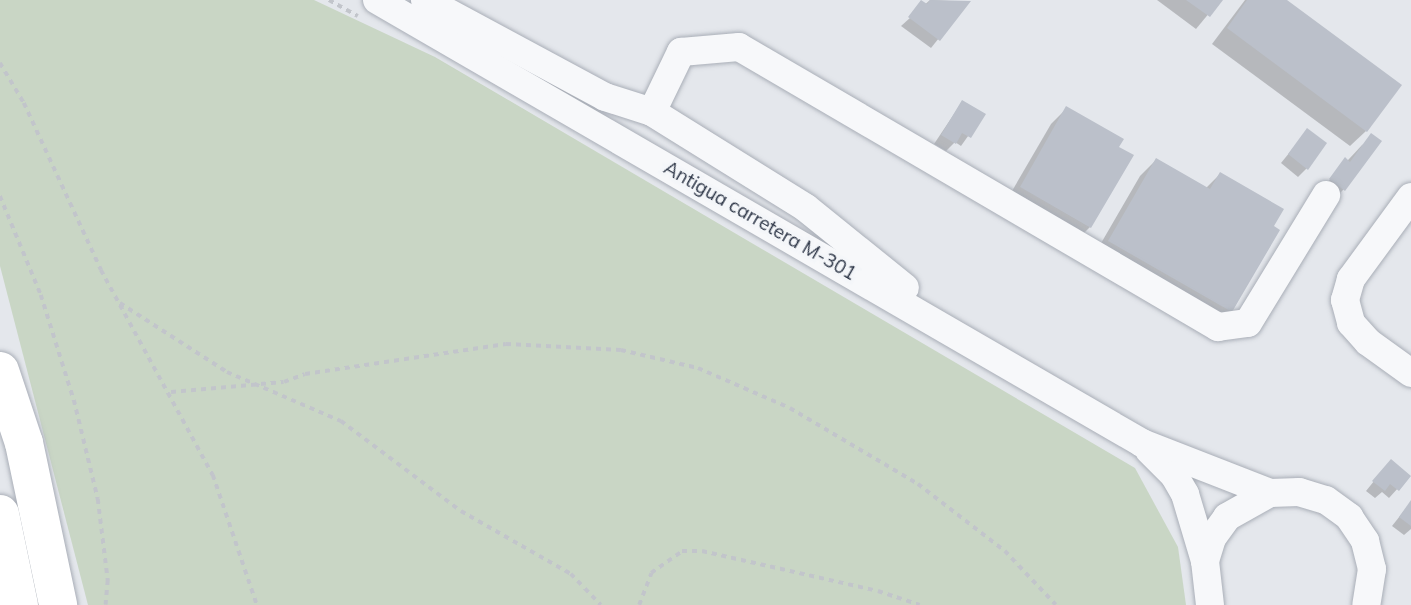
<!DOCTYPE html>
<style>
body{margin:0}
#map{position:relative;width:1411px;height:605px;overflow:hidden;background:#e4e7ec;font-family:Mulish,sans-serif}
div>[style]{position:absolute}
.green>*{inset:0;background:#c9d6c5}
.shadow>*{inset:0;background:#0003}
.building>*{inset:0;background:#bbc0ca}
.path>*{height:3.5px;margin-top:-1.75px;transform-origin:0;background:repeating-linear-gradient(90deg,#c2c5cb 0 5px,transparent 0 10px)}
.roads{filter:drop-shadow(0 0 2px #a9aeb7) drop-shadow(0 0 2px #a9aeb7)}
.minor>*{height:28px;margin:-14px;padding:0 14px;transform-origin:14px;border-radius:14px;background:#f7f8fa}
.highway>*{height:38px;margin:-19px;padding:0 19px;transform-origin:19px;border-radius:19px;background:#fff}
span{translate:-50% -50%;white-space:nowrap;text-align:center;line-height:1.15;-webkit-text-stroke:7px #f4f6f9;paint-order:stroke}
.street-label{font-size:19px;color:#2b3445}
</style>
<div id="map">
<div class="green">
<i style="clip-path:polygon(0 0,314px 0,435px 57px,1135px 468px,1178px 547px,1186px 605px,88px 605px,0 266px)"></i>
</div>
<div class="shadow">
<i style="clip-path:polygon(930px 0,968px 2px,931px 48px,901px 26px)"></i>
<i style="clip-path:polygon(1157px 0,1220px 0,1196px 29px)"></i>
<i style="clip-path:polygon(1245px 0,1284px 0,1366px 131px,1350px 146px,1212px 44px)"></i>
<i style="clip-path:polygon(962px 102px,983px 115px,961px 146px,955px 142px,946px 151px,934px 144px)"></i>
<i style="clip-path:polygon(1067px 108px,1090px 227px,1074px 243px,1005px 203px,1051px 124px)"></i>
<i style="clip-path:polygon(1307px 131px,1307px 168px,1298px 177px,1281px 163px)"></i>
<i style="clip-path:polygon(1363px 144px,1343px 190px,1335px 198px,1322px 188px)"></i>
<i style="clip-path:polygon(1156px 160px,1205px 189px,1220px 174px,1278px 231px,1230px 311px,1214px 327px,1093px 257px,1140px 176px)"></i>
<i style="clip-path:polygon(1383px 470px,1409px 476px,1389px 498px,1382px 492px,1375px 498px,1366px 491px)"></i>
<i style="clip-path:polygon(1411px 502px,1411px 529px,1404px 535px,1392px 526px)"></i>
</div>
<div class="building">
<i style="clip-path:polygon(921px 0,927px 4px,930px 0,971px 1px,940px 41px,908px 17px)"></i>
<i style="clip-path:polygon(1186px 0,1223px 0,1210px 17px)"></i>
<i style="clip-path:polygon(1247px 0,1287px 0,1402px 85px,1367px 132px,1227px 28px)"></i>
<i style="clip-path:polygon(962px 100px,986px 114px,971px 138px,962px 133px,956px 144px,941px 135px)"></i>
<i style="clip-path:polygon(1066px 106px,1124px 139px,1119px 147px,1134px 155px,1091px 228px,1020px 187px)"></i>
<i style="clip-path:polygon(1307px 128px,1327px 143px,1308px 170px,1288px 154px)"></i>
<i style="clip-path:polygon(1371px 133px,1382px 141px,1345px 191px,1329px 179px,1345px 157px,1350px 162px)"></i>
<i style="clip-path:polygon(1156px 158px,1210px 189px,1220px 172px,1284px 209px,1274px 226px,1280px 230px,1232px 312px,1108px 241px)"></i>
<i style="clip-path:polygon(1391px 459px,1411px 476px,1399px 491px,1390px 484px,1385px 491px,1372px 481px)"></i>
<i style="clip-path:polygon(1411px 500px,1411px 526px,1399px 517px)"></i>
</div>
<div class="path">
<i style="left:329px;top:0;width:33px;rotate:29deg"></i>
<i style="left:0;top:63px;width:47px;rotate:59deg"></i>
<i style="left:24px;top:103px;width:184px;rotate:65.2deg"></i>
<i style="left:101px;top:270px;width:234px;rotate:61.4deg"></i>
<i style="left:213px;top:475px;width:137px;rotate:71.3deg"></i>
<i style="left:0;top:196px;width:107px;rotate:67.5deg"></i>
<i style="left:41px;top:295px;width:110px;rotate:72.6deg"></i>
<i style="left:74px;top:400px;width:102px;rotate:76.4deg"></i>
<i style="left:98px;top:499px;width:82px;rotate:83deg"></i>
<i style="left:108px;top:580px;width:25px;rotate:95deg"></i>
<i style="left:120px;top:303px;width:127px;rotate:32.8deg"></i>
<i style="left:227px;top:372px;width:124px;rotate:23.3deg"></i>
<i style="left:341px;top:421px;width:150px;rotate:36.9deg"></i>
<i style="left:461px;top:511px;width:127px;rotate:29.8deg"></i>
<i style="left:571px;top:574px;width:43px;rotate:45.9deg"></i>
<i style="left:171px;top:392px;width:113px;rotate:-5.1deg"></i>
<i style="left:284px;top:382px;width:22px;rotate:-21deg"></i>
<i style="left:305px;top:374px;width:203px;rotate:-8.5deg"></i>
<i style="left:506px;top:344px;width:115px;rotate:3deg"></i>
<i style="left:621px;top:350px;width:79px;rotate:13.2deg"></i>
<i style="left:698px;top:368px;width:100px;rotate:23.5deg"></i>
<i style="left:790px;top:408px;width:149px;rotate:30.7deg"></i>
<i style="left:918px;top:484px;width:110px;rotate:37.6deg"></i>
<i style="left:1005px;top:551px;width:74px;rotate:46.6deg"></i>
<i style="left:639px;top:605px;width:34px;rotate:-69deg"></i>
<i style="left:651px;top:573px;width:38px;rotate:-35deg"></i>
<i style="left:682px;top:551px;width:20px"></i>
<i style="left:702px;top:551px;width:180px;rotate:12.8deg"></i>
<i style="left:878px;top:591px;width:44px;rotate:18.4deg"></i>
</div>
<div class="roads">
<div class="minor">
<i style="left:377px;top:0;width:884px;rotate:30.07deg"></i>
<i style="left:1142px;top:443px;width:137px;rotate:21.3deg"></i>
<i style="left:425px;top:0;width:204px;rotate:28.3deg"></i>
<i style="left:605px;top:97px;width:49px;rotate:17.7deg"></i>
<i style="left:652px;top:112px;width:181px;rotate:31.9deg"></i>
<i style="left:806px;top:208px;width:127px;rotate:38.9deg"></i>
<i style="left:652px;top:112px;width:67px;rotate:-64.2deg"></i>
<i style="left:681px;top:52px;width:58px;rotate:-4.9deg"></i>
<i style="left:739px;top:47px;width:555px;rotate:30.31deg"></i>
<i style="left:1218px;top:327px;width:30px;rotate:-8deg"></i>
<i style="left:1248px;top:323px;width:150px;rotate:-58.6deg"></i>
<i style="left:1411px;top:197px;width:102px;rotate:126.2deg"></i>
<i style="left:1351px;top:279px;width:22px;rotate:106deg"></i>
<i style="left:1345px;top:300px;width:24px;rotate:75deg"></i>
<i style="left:1351px;top:323px;width:25px;rotate:48deg"></i>
<i style="left:1368px;top:342px;width:53px;rotate:35.8deg"></i>
<i style="left:1149px;top:450px;width:35px;rotate:45deg"></i>
<i style="left:1174px;top:475px;width:22px;rotate:60deg"></i>
<i style="left:1185px;top:494px;width:70px;rotate:73.4deg"></i>
<i style="left:1210px;top:605px;width:44px;rotate:-96.5deg"></i>
<i style="left:1205px;top:561px;width:24px;rotate:-73deg"></i>
<i style="left:1212px;top:538px;width:26px;rotate:-54deg"></i>
<i style="left:1227px;top:517px;width:49px;rotate:-29.2deg"></i>
<i style="left:1270px;top:493px;width:29px;rotate:-2deg"></i>
<i style="left:1299px;top:492px;width:28px;rotate:17deg"></i>
<i style="left:1326px;top:500px;width:29px;rotate:36deg"></i>
<i style="left:1349px;top:517px;width:29px;rotate:56deg"></i>
<i style="left:1365px;top:541px;width:29px;rotate:76deg"></i>
<i style="left:1372px;top:569px;width:36px;rotate:99deg"></i>
</div>
<div class="highway">
<i style="left:0;top:371px;width:76px;rotate:71.6deg"></i>
<i style="left:24px;top:443px;width:166px;rotate:78.1deg"></i>
<i style="left:0;top:514px;width:93px;rotate:78.2deg"></i>
</div>
</div>
<div class="street-label">
<span style="left:760px;top:221px;rotate:30deg">Antigua carretera M-301</span>
</div>
</div>
